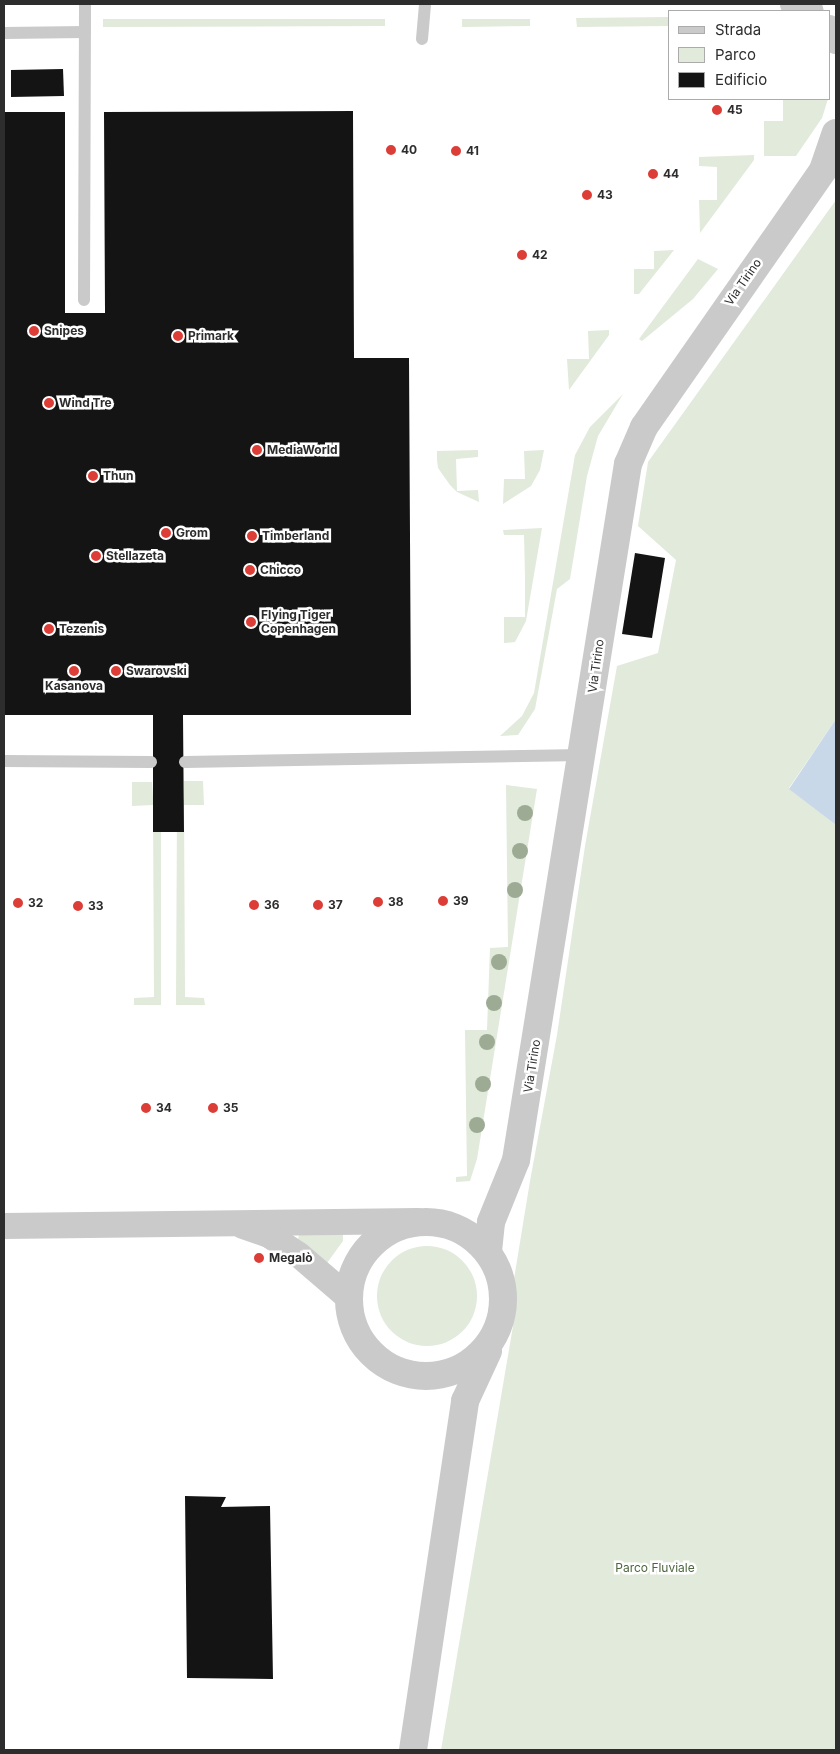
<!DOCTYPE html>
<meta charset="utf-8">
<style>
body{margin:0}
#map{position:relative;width:840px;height:1754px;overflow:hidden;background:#fff;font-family:Inter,sans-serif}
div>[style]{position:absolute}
.green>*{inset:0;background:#e1eadb}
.round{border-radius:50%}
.water>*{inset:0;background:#c8d8e9}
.building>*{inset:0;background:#141414}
.service>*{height:12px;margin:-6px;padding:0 6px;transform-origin:6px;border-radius:6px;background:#cacaca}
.minor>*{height:26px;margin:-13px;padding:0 13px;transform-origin:13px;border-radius:13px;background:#cacaca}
.tertiary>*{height:28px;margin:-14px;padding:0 14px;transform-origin:14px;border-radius:14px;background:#cacaca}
.tertiary>.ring{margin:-14px;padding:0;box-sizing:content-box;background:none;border:28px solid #cacaca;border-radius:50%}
.trees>*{width:16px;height:16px;margin:-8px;border-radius:50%;background:#9dab94}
.dots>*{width:14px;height:14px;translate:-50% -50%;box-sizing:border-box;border:2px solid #fff;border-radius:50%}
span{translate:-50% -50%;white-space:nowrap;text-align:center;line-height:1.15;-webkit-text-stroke:5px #fff;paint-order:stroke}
.poi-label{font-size:12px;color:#2d2d2d;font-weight:700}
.left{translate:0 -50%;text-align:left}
.street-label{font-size:12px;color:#2d2d2d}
.park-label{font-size:12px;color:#4c663d}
.frame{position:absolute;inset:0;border:5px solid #2d2d2d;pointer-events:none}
.legend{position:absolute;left:668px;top:10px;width:162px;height:90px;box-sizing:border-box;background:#fff;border:1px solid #ababab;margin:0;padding:6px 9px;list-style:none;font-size:15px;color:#2d2d2d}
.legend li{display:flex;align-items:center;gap:10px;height:25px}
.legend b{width:25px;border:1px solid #ababab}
</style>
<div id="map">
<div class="green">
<i style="clip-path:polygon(669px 17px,669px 26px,577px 27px,576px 18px)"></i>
<i style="clip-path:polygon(103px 19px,385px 19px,385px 26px,103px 27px)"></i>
<i style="clip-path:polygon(462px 19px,530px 19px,530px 26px,462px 27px)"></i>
<i style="clip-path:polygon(783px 99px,828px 99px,822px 118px,796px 156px,764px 156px,764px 121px,783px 121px)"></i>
<i style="clip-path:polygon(754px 155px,754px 160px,700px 233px,699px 200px,717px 200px,717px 167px,699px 166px,699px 157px)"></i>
<i style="clip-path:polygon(836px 200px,836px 719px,789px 788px,836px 825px,836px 1750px,441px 1750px,513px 1326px,514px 1279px,530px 1181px,557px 1035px,585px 846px,617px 666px,658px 653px,676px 560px,638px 526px,648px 462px)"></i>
<i style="clip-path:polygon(674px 250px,639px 294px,634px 294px,634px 269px,654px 269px,654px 251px)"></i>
<i style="clip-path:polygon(698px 259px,718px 269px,693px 299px,642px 341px,639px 339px)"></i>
<i style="clip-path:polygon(609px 330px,609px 335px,569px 390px,567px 359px,589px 359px,588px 331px)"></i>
<i style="clip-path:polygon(623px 394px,598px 436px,587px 476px,570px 579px,557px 589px,535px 709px,518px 735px,500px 736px,522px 716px,534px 693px,575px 455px,590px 427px)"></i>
<i style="clip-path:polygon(478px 450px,478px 457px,456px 459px,457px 491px,478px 490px,479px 502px,457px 492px,450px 485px,438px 468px,437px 460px,437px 451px)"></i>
<i style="clip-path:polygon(544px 450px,540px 470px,531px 486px,503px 504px,504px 479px,525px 479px,524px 451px)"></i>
<i style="clip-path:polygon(542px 528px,526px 621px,515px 642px,504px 643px,504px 617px,525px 617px,525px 576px,524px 535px,504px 535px,503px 530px)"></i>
<i style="clip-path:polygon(184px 781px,203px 781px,204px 805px,184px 805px,185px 997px,204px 998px,205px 1005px,176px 1005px,177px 806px,184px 799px)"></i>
<i style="clip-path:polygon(132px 782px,152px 782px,153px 798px,161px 805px,161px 1005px,134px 1005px,134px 998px,154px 997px,153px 805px,132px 806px)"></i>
<i style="clip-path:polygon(506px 785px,537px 789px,477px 1159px,470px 1181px,456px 1182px,456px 1177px,467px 1176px,465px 1030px,487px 1030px,490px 948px,508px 947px)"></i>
<i style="clip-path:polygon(343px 1234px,343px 1241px,327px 1263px,298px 1239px,299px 1235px)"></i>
<i class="round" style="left:377px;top:1246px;width:100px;height:100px"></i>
</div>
<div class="water">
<i style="clip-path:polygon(836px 719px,836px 825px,789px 789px)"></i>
</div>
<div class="building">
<i style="clip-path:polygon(63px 69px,64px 96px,11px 97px,11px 70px)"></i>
<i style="clip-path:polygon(353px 111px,354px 358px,409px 358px,411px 715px,183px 715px,184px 832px,153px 832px,153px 715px,4px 715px,4px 112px,65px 112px,65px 313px,105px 313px,104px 112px)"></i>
<i style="clip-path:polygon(635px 553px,665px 558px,652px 638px,622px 634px)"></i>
<i style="clip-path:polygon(185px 1496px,226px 1497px,221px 1507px,270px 1506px,273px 1679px,187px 1678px)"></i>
</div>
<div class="service">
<i style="left:4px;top:33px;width:81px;rotate:-0.7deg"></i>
<i style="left:422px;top:39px;width:35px;rotate:-85deg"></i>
<i style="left:84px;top:300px;width:296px;rotate:-89.8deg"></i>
<i style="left:4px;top:761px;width:147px;rotate:0.4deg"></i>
<i style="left:185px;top:762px;width:398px;rotate:-1deg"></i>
</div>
<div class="minor">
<i style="left:4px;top:1226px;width:414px;rotate:-0.7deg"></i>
<i style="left:243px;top:1226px;width:28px;rotate:19deg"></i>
<i style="left:269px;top:1235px;width:36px;rotate:34deg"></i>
<i style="left:299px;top:1255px;width:65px;rotate:40.6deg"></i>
</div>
<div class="tertiary">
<i style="left:794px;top:4px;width:17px;rotate:24deg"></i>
<i style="left:829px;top:29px;width:13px;rotate:58deg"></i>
<i class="ring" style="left:349px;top:1222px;width:126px;height:126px"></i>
<i style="left:488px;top:1251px;width:29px;rotate:-84deg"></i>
<i style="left:491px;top:1222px;width:67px;rotate:-68deg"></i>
<i style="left:516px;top:1160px;width:705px;rotate:-80.86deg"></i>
<i style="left:628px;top:464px;width:40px;rotate:-66.6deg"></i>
<i style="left:644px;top:427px;width:313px;rotate:-55.1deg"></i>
<i style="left:823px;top:170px;width:39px;rotate:-71deg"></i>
<i style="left:413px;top:1750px;width:353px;rotate:-81.5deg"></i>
<i style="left:465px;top:1401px;width:55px;rotate:-65.3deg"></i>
</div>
<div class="trees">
<i style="left:525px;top:813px"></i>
<i style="left:520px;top:851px"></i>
<i style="left:515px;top:890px"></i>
<i style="left:499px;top:962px"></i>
<i style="left:494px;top:1003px"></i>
<i style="left:487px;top:1042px"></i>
<i style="left:483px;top:1084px"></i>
<i style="left:477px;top:1125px"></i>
</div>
<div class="dots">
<i style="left:717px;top:110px;background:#dc3e37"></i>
<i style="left:391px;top:150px;background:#dc3e37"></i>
<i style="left:456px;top:151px;background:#dc3e37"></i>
<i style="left:653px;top:174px;background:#dc3e37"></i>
<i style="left:587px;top:195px;background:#dc3e37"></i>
<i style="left:522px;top:255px;background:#dc3e37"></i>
<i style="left:34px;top:331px;background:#dc3e37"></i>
<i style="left:178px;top:336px;background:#dc3e37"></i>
<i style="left:49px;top:403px;background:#dc3e37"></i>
<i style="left:257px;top:450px;background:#dc3e37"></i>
<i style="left:93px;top:476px;background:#dc3e37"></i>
<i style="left:166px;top:533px;background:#dc3e37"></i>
<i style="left:252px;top:536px;background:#dc3e37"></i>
<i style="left:96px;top:556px;background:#dc3e37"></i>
<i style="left:250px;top:570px;background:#dc3e37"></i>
<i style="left:251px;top:622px;background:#dc3e37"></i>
<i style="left:49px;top:629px;background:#dc3e37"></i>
<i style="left:74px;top:671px;background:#dc3e37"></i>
<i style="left:116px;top:671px;background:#dc3e37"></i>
<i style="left:443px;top:901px;background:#dc3e37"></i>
<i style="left:378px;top:902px;background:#dc3e37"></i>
<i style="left:18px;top:903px;background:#dc3e37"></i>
<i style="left:254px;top:905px;background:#dc3e37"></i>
<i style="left:318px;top:905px;background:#dc3e37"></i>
<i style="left:78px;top:906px;background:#dc3e37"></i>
<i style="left:146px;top:1108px;background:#dc3e37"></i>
<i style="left:213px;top:1108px;background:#dc3e37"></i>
<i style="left:259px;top:1258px;background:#dc3e37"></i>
</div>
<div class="poi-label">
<span class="left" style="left:727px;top:110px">45</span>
<span class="left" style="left:401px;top:150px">40</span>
<span class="left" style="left:466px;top:151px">41</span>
<span class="left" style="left:663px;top:174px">44</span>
<span class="left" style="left:597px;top:195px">43</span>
<span class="left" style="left:532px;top:255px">42</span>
<span class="left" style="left:44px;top:331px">Snipes</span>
<span class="left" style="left:188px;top:336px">Primark</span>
<span class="left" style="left:59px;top:403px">Wind Tre</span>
<span class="left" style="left:267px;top:450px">MediaWorld</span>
<span class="left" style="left:103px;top:476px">Thun</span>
<span class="left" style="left:176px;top:533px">Grom</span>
<span class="left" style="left:262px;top:536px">Timberland</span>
<span class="left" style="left:106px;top:556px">Stellazeta</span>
<span class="left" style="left:260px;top:570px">Chicco</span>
<span class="left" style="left:261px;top:622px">Flying Tiger<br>Copenhagen</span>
<span class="left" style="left:59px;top:629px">Tezenis</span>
<span class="left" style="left:126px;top:671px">Swarovski</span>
<span style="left:74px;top:686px">Kasanova</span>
<span class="left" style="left:453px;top:901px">39</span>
<span class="left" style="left:388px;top:902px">38</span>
<span class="left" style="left:28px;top:903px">32</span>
<span class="left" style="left:264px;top:905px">36</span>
<span class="left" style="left:328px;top:905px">37</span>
<span class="left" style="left:88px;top:906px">33</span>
<span class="left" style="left:156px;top:1108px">34</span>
<span class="left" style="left:223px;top:1108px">35</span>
<span class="left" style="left:269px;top:1258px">Megalò</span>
</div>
<div class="street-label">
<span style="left:743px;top:282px;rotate:-55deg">Via Tirino</span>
<span style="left:596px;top:666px;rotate:-82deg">Via Tirino</span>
<span style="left:532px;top:1066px;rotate:-81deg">Via Tirino</span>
</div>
<div class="park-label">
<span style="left:655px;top:1568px">Parco Fluviale</span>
</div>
<div class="frame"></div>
<ul class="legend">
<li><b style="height:6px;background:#cacaca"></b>Strada</li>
<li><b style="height:14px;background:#e1eadb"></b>Parco</li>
<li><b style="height:14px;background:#141414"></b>Edificio</li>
</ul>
</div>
